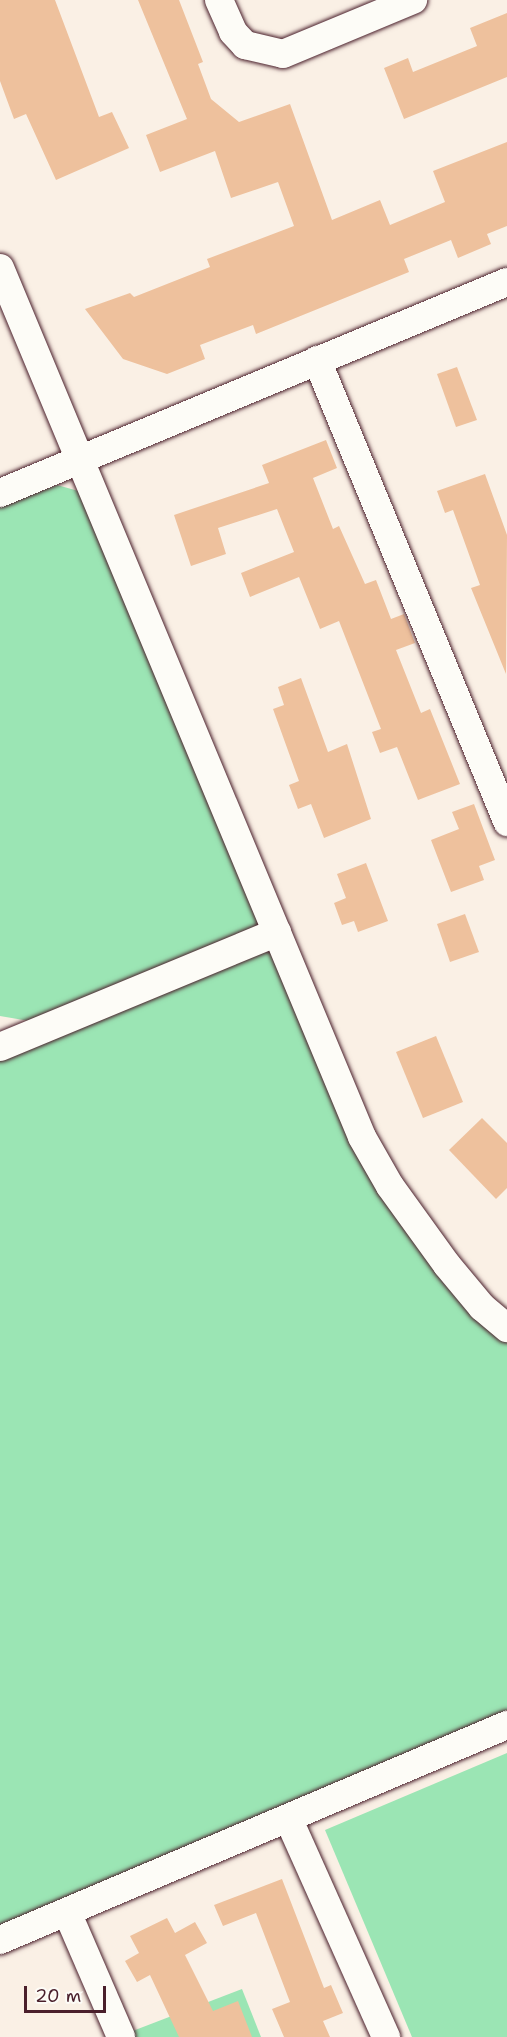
<!DOCTYPE html>
<style>
body{margin:0}
#map{position:relative;width:507px;height:2037px;overflow:hidden;background:#faf0e5;font-family:"Shantell Sans",sans-serif}
div>[style]{position:absolute}
.green>*{inset:0;background:#9be5b4}
.building>*{inset:0;background:#eec19d}
.roads{filter:drop-shadow(0 0 2px #4a1f2b) drop-shadow(0 0 2px #4a1f2b)}
.minor>*{height:28px;margin:-14px;padding:0 14px;transform-origin:14px;border-radius:14px;background:#fdfcf7}
span{translate:-50% -50%;white-space:nowrap;text-align:center;line-height:1.15;-webkit-text-stroke:6px #fdfcf7;paint-order:stroke}
.scale{position:absolute;left:24px;top:1986px;width:82px;height:27px;box-sizing:border-box;border:3px solid #4a1f2b;border-top:0;padding-left:8px;font-size:18px;line-height:21px;white-space:nowrap;color:#4a1f2b;-webkit-text-stroke:4px #fdfcf7;paint-order:stroke}
</style>
<div id="map">
<div class="green">
<i style="clip-path:polygon(57px 485px,82px 492px,268px 926px,35px 1022px,0 1016px,0 507px)"></i>
<i style="clip-path:polygon(271px 946px,355px 1140px,507px 1338px,507px 1710px,0 1925px,0 1060px)"></i>
<i style="clip-path:polygon(507px 1753px,507px 2037px,412px 2037px,325px 1830px)"></i>
<i style="clip-path:polygon(242px 1989px,261px 2037px,131px 2037px,130px 2032px)"></i>
</div>
<div class="building">
<i style="clip-path:polygon(0 0,55px 0,99px 117px,112px 112px,129px 148px,56px 180px,26px 114px,14px 119px,0 81px)"></i>
<i style="clip-path:polygon(138px 0,179px 0,203px 62px,198px 64px,211px 99px,239px 122px,290px 104px,332px 220px,380px 200px,390px 225px,445px 202px,433px 171px,507px 142px,507px 226px,487px 234px,491px 244px,458px 258px,451px 240px,404px 259px,409px 272px,256px 334px,253px 325px,200px 345px,205px 359px,167px 374px,123px 359px,85px 309px,130px 293px,134px 297px,210px 267px,207px 259px,294px 226px,278px 182px,231px 198px,215px 151px,160px 172px,146px 135px,187px 119px)"></i>
<i style="clip-path:polygon(507px 13px,507px 77px,404px 119px,384px 68px,408px 58px,413px 72px,477px 46px,470px 28px)"></i>
<i style="clip-path:polygon(457px 367px,477px 420px,456px 427px,437px 374px)"></i>
<i style="clip-path:polygon(326px 440px,337px 468px,313px 478px,333px 529px,339px 526px,365px 584px,376px 580px,391px 619px,404px 614px,415px 643px,396px 650px,421px 713px,430px 709px,460px 784px,418px 800px,397px 747px,380px 753px,372px 732px,381px 729px,339px 621px,320px 629px,299px 577px,250px 597px,241px 573px,294px 552px,277px 509px,218px 528px,226px 554px,191px 566px,174px 515px,269px 483px,262px 465px)"></i>
<i style="clip-path:polygon(485px 474px,507px 535px,506px 674px,471px 588px,480px 585px,453px 510px,445px 513px,437px 491px)"></i>
<i style="clip-path:polygon(301px 678px,328px 752px,347px 744px,371px 819px,324px 838px,311px 804px,298px 809px,289px 785px,299px 781px,273px 709px,284px 705px,278px 687px)"></i>
<i style="clip-path:polygon(474px 804px,495px 860px,479px 866px,484px 880px,451px 892px,431px 840px,459px 829px,452px 812px)"></i>
<i style="clip-path:polygon(366px 863px,388px 921px,358px 932px,354px 921px,342px 925px,334px 903px,346px 898px,337px 874px)"></i>
<i style="clip-path:polygon(465px 914px,479px 952px,450px 962px,437px 924px)"></i>
<i style="clip-path:polygon(436px 1036px,463px 1102px,423px 1118px,396px 1052px)"></i>
<i style="clip-path:polygon(482px 1118px,507px 1143px,507px 1188px,496px 1199px,449px 1150px)"></i>
<i style="clip-path:polygon(282px 1879px,324px 1988px,331px 1985px,343px 2013px,323px 2021px,330px 2037px,284px 2037px,272px 2009px,290px 2002px,256px 1913px,223px 1926px,214px 1905px)"></i>
<i style="clip-path:polygon(167px 1918px,175px 1933px,195px 1922px,207px 1943px,185px 1955px,213px 2011px,238px 2001px,252px 2037px,179px 2037px,150px 1975px,137px 1982px,125px 1961px,139px 1953px,130px 1936px)"></i>
</div>
<div class="roads">
<div class="minor">
<i style="left:219px;top:0;width:35px;rotate:66deg"></i>
<i style="left:233px;top:32px;width:18px;rotate:47deg"></i>
<i style="left:245px;top:45px;width:39px;rotate:13deg"></i>
<i style="left:283px;top:54px;width:141px;rotate:-22.6deg"></i>
<i style="left:0;top:268px;width:941px;rotate:67.38deg"></i>
<i style="left:362px;top:1137px;width:56px;rotate:60.3deg"></i>
<i style="left:390px;top:1186px;width:97px;rotate:54.2deg"></i>
<i style="left:447px;top:1265px;width:55px;rotate:50.2deg"></i>
<i style="left:482px;top:1307px;width:33px;rotate:40deg"></i>
<i style="left:317px;top:360px;width:500px;rotate:67.6deg"></i>
<i style="left:0;top:493px;width:549px;rotate:-22.6deg"></i>
<i style="left:0;top:1047px;width:300px;rotate:-22.5deg"></i>
<i style="left:289px;top:1820px;width:238px;rotate:65.9deg"></i>
<i style="left:67px;top:1912px;width:136px;rotate:66.6deg"></i>
<i style="left:0;top:1940px;width:551px;rotate:-22.98deg"></i>
</div>
</div>
<div class="scale">20 m</div>
</div>
